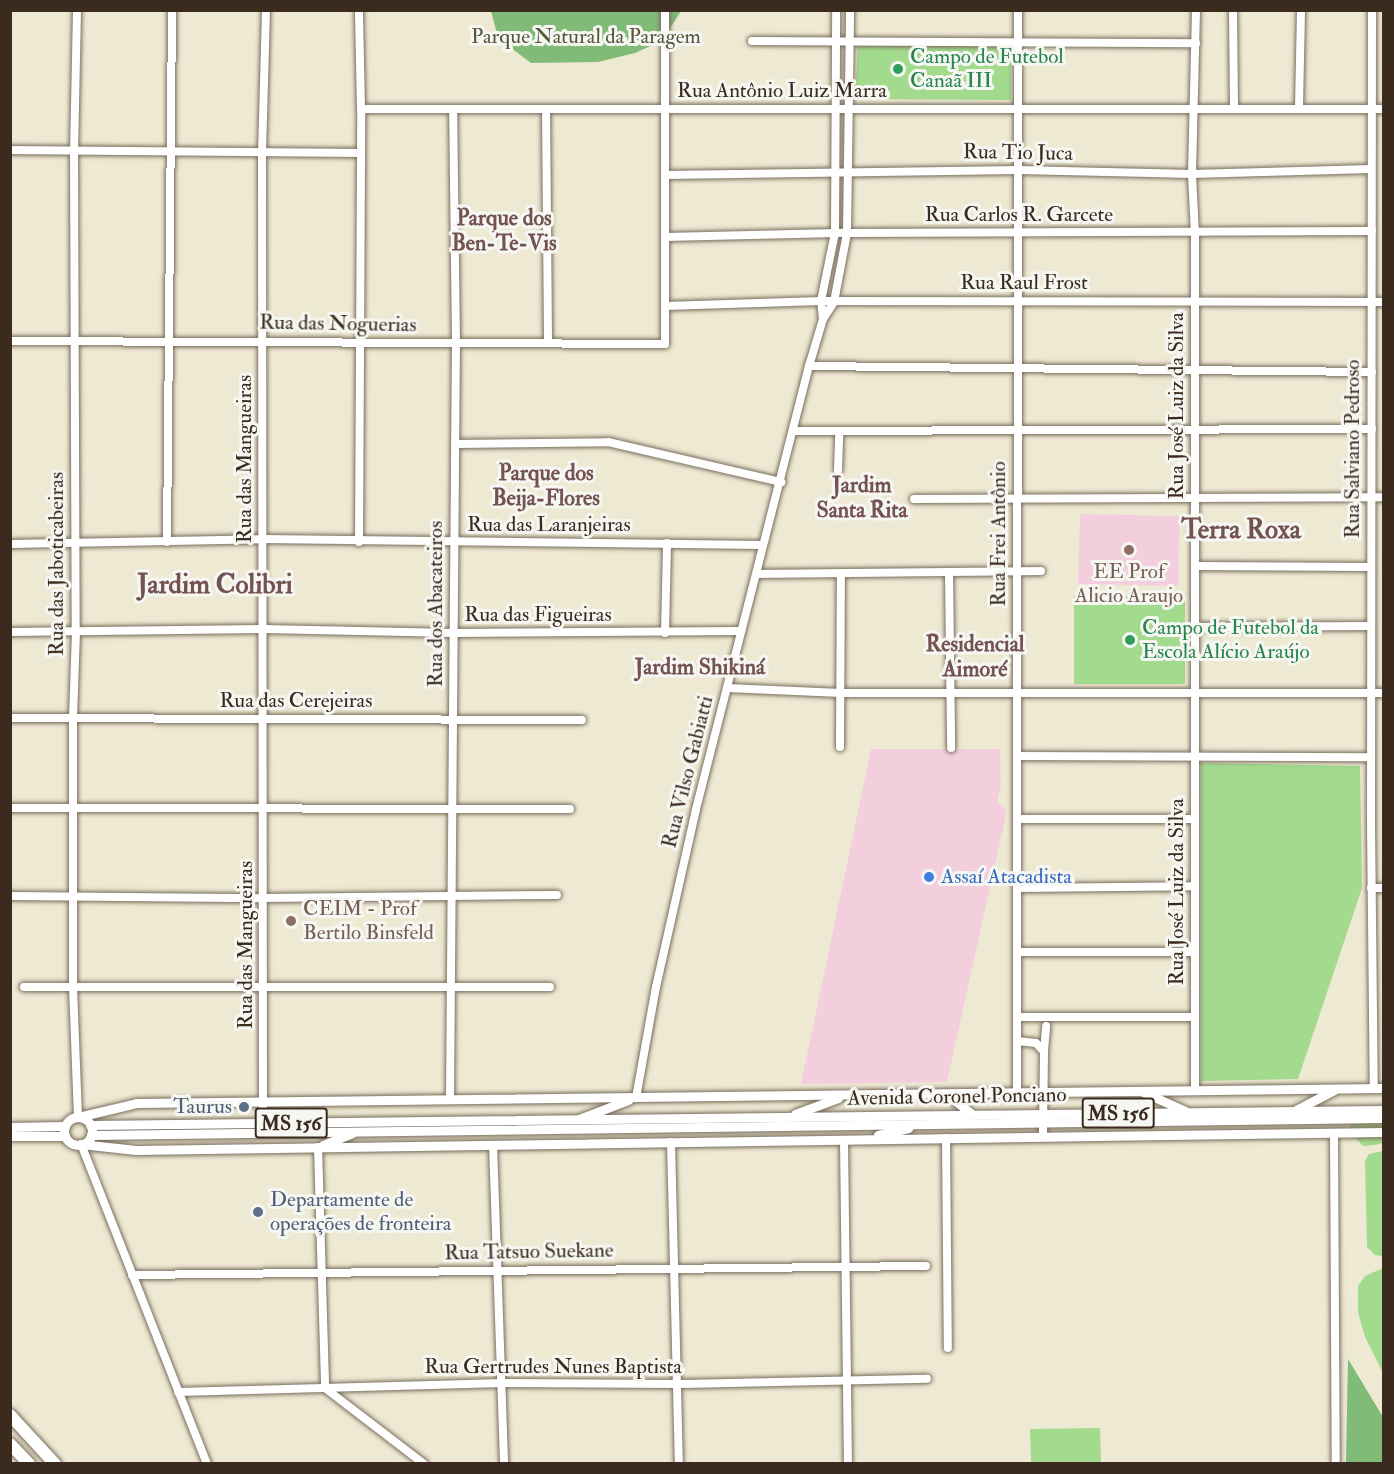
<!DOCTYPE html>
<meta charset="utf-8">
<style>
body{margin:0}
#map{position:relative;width:1394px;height:1474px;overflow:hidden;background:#eee9d3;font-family:"IM FELL Double Pica",serif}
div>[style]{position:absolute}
.built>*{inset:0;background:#f3cfde}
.green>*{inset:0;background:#a2db8d}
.forest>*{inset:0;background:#81bb78}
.roads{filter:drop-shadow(0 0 2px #7a6d5d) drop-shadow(0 0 2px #7a6d5d)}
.minor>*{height:8px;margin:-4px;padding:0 4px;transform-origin:4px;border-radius:4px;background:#fff}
.major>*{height:9px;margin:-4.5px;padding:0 4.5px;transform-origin:4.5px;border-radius:4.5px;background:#fff}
.major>.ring{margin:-4.5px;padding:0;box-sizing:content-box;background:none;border:9px solid #fff;border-radius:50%}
.highway>*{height:12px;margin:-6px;padding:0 6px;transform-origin:6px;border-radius:6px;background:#fff}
.dots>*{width:16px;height:16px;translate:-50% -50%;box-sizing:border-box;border:3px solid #f6f6f2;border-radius:50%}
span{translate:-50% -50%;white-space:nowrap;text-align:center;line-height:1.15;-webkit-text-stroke:6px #f6f6f2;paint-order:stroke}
.shield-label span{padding:2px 4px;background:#f6f6f2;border:2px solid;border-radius:4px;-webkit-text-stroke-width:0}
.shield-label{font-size:20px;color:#3b2a1e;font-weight:700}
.park-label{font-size:21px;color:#55563a}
.leisure-label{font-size:21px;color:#27864d}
.left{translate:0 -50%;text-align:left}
.street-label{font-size:21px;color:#3b2a1e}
.education-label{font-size:21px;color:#785e54}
.shop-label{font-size:21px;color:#366cbe}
.service-label{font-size:21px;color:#4e5e75}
.right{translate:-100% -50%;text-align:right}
.neighbourhood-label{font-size:22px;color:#745252;font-weight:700}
.district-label{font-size:27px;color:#745252;font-weight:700}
.frame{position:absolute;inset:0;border:12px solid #3b2a1e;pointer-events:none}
</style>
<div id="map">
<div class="built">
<i style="clip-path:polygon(1080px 514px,1180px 516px,1178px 586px,1078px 584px)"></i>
<i style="clip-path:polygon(871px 749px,1000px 749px,1001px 785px,997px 801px,1005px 809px,1006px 815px,947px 1082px,801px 1084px)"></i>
</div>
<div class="green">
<i style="clip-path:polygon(956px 44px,1008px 46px,1011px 49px,1011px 100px,855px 99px,858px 45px)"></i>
<i style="clip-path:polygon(1074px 596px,1185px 597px,1185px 684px,1074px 684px)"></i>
<i style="clip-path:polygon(1201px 763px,1360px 766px,1362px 888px,1298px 1079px,1201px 1081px)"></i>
<i style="clip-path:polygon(1383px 1123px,1383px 1143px,1375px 1145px,1363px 1146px,1352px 1134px,1350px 1126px,1352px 1124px)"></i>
<i style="clip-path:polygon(1383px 1151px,1384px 1255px,1381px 1256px,1375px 1255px,1367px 1247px,1365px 1161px,1369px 1154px)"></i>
<i style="clip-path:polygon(1383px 1268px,1383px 1373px,1365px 1337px,1358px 1312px,1358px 1286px,1365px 1276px)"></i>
<i style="clip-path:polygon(1100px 1428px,1101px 1463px,1031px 1463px,1030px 1429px)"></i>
</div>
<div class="forest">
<i style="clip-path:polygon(491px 11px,681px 11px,662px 41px,635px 53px,598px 62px,531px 63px,503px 42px,497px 34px)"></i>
<i style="clip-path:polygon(1348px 1359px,1383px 1417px,1383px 1463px,1346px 1463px)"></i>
</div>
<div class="roads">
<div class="minor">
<i style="left:77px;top:10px;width:139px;rotate:91.2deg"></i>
<i style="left:74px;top:149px;width:483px;rotate:89.8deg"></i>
<i style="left:76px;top:632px;width:85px;rotate:92deg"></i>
<i style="left:73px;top:717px;width:270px;rotate:90deg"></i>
<i style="left:73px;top:987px;width:130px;rotate:87.8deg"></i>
<i style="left:1233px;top:10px;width:99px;rotate:89.4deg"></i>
<i style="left:1372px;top:10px;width:813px;rotate:90.07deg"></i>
<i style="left:1371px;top:823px;width:265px;rotate:89.4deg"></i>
<i style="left:752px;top:41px;width:444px;rotate:0.3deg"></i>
<i style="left:1299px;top:107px;width:97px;rotate:-88.8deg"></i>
<i style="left:361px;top:109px;width:1023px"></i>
<i style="left:546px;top:109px;width:234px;rotate:89.5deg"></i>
<i style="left:10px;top:150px;width:351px;rotate:0.5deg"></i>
<i style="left:665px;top:175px;width:353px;rotate:-0.8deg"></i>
<i style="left:1018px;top:170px;width:174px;rotate:1.3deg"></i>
<i style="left:1192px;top:174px;width:179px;rotate:-1.6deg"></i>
<i style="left:665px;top:237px;width:182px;rotate:-1.3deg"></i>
<i style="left:847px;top:233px;width:525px;rotate:-0.22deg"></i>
<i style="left:665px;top:306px;width:156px;rotate:-1.8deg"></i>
<i style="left:821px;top:301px;width:563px;rotate:0.1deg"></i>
<i style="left:823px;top:319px;width:18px;rotate:-96deg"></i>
<i style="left:821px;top:301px;width:69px;rotate:-78.4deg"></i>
<i style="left:835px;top:233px;width:223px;rotate:-89.7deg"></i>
<i style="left:10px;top:341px;width:655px;rotate:0.26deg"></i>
<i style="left:665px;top:344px;width:334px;rotate:-90deg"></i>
<i style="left:809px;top:366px;width:563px;rotate:0.61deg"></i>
<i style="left:793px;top:431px;width:579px;rotate:-0.2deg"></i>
<i style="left:455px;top:444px;width:153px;rotate:-0.7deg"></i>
<i style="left:608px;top:442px;width:178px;rotate:13deg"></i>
<i style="left:838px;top:470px;width:38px;rotate:-88deg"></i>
<i style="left:914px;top:499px;width:470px;rotate:-0.2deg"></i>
<i style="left:167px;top:542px;width:532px;rotate:-89.46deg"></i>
<i style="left:359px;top:542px;width:433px;rotate:-89.7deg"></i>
<i style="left:361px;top:109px;width:99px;rotate:-91.2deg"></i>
<i style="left:10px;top:544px;width:252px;rotate:-1.1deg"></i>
<i style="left:262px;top:539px;width:501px;rotate:0.69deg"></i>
<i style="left:1195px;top:566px;width:176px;rotate:0.3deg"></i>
<i style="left:949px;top:572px;width:176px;rotate:89.3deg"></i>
<i style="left:757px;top:574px;width:284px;rotate:-0.6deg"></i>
<i style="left:1195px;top:627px;width:176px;rotate:-0.3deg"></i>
<i style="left:10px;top:632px;width:254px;rotate:-0.7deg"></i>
<i style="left:264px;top:629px;width:190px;rotate:1.2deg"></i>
<i style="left:454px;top:633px;width:287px;rotate:-0.4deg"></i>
<i style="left:665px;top:633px;width:90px;rotate:-88.7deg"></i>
<i style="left:727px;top:688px;width:114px;rotate:2.5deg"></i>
<i style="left:841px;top:693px;width:543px"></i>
<i style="left:10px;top:718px;width:572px;rotate:0.2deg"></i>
<i style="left:840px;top:747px;width:174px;rotate:-89.7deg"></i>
<i style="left:1017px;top:756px;width:354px;rotate:0.2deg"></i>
<i style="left:10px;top:808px;width:560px;rotate:0.1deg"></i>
<i style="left:1017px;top:819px;width:178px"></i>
<i style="left:1017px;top:888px;width:178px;rotate:-0.6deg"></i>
<i style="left:1371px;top:888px;width:13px"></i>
<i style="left:10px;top:896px;width:254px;rotate:0.5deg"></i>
<i style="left:264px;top:898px;width:293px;rotate:-0.6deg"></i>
<i style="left:1017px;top:952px;width:178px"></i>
<i style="left:24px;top:987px;width:526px"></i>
<i style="left:1017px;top:1017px;width:178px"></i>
<i style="left:1017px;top:1041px;width:19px;rotate:6deg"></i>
<i style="left:1036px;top:1043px;width:12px;rotate:48deg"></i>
<i style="left:1044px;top:1052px;width:85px;rotate:90.7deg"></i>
<i style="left:1044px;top:1051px;width:25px;rotate:-85deg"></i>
<i style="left:1195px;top:1089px;width:855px;rotate:-90deg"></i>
<i style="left:1195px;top:234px;width:60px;rotate:-92.9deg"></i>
<i style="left:1192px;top:174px;width:164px;rotate:-88.6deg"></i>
<i style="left:1017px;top:1093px;width:1083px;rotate:-89.95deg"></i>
<i style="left:636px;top:1098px;width:113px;rotate:-79.8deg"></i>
<i style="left:656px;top:987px;width:182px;rotate:-77.3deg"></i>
<i style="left:696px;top:809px;width:457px;rotate:-75.7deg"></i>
<i style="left:809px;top:366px;width:49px;rotate:-73.4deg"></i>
<i style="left:823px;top:319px;width:20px;rotate:-57deg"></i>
<i style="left:834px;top:302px;width:70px;rotate:-79.3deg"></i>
<i style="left:847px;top:233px;width:223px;rotate:-89.2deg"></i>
<i style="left:450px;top:1100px;width:757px;rotate:-89.55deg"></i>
<i style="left:456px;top:343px;width:234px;rotate:-90.7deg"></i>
<i style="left:263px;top:1124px;width:970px;rotate:-90.06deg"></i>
<i style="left:262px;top:154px;width:144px;rotate:-88.4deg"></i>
<i style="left:1334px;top:1133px;width:331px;rotate:89.7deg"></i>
<i style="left:946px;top:1138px;width:210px;rotate:89.5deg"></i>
<i style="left:844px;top:1140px;width:324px;rotate:89.3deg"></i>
<i style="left:671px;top:1142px;width:322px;rotate:88.6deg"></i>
<i style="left:81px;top:1144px;width:344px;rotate:68.5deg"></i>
<i style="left:493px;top:1145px;width:319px;rotate:88deg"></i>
<i style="left:318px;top:1147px;width:241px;rotate:88.3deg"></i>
<i style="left:325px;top:1388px;width:125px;rotate:37.5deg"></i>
<i style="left:132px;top:1275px;width:794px;rotate:-0.65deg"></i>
<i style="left:178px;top:1392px;width:325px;rotate:-1.6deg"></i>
<i style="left:503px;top:1383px;width:175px;rotate:0.3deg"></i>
<i style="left:678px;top:1384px;width:249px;rotate:-1.2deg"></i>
</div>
<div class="major">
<i style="left:1143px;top:1092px;width:46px;rotate:24.3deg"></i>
<i style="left:947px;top:1094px;width:33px;rotate:39deg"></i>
<i style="left:1296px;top:1110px;width:43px;rotate:-27.8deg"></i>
<i style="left:795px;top:1114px;width:46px;rotate:-20.4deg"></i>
<i style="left:78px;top:1117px;width:61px;rotate:-13.3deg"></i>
<i style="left:137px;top:1103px;width:1247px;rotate:-0.69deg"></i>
<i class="ring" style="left:64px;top:1117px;width:19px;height:19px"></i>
<i style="left:579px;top:1119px;width:53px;rotate:-21.2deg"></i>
<i style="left:90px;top:1125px;width:1294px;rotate:-0.66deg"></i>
<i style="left:10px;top:1127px;width:55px;rotate:-1deg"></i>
<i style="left:91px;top:1135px;width:1293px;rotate:-0.75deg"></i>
<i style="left:878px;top:1135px;width:31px;rotate:-13deg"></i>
<i style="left:10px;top:1136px;width:55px"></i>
<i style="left:81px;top:1144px;width:55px;rotate:6.2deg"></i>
<i style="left:136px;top:1150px;width:1248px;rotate:-0.83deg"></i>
<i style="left:323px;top:1145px;width:31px;rotate:-22deg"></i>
</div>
<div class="highway">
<i style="left:10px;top:1415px;width:67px;rotate:47.4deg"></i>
<i style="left:10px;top:1444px;width:28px;rotate:46deg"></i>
</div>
</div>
<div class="dots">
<i style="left:898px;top:69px;background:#2e9e5b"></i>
<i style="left:1129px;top:550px;background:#8d6e63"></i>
<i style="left:1130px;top:640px;background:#2e9e5b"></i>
<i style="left:929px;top:877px;background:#3f7fe0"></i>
<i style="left:291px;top:921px;background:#8d6e63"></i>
<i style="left:244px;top:1107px;background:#5c6f8a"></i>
<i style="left:258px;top:1212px;background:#5c6f8a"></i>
</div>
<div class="shield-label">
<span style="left:1118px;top:1113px">MS 156</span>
<span style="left:291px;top:1123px">MS 156</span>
</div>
<div class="park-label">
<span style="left:586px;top:37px">Parque Natural da Paragem</span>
</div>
<div class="leisure-label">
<span class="left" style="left:910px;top:69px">Campo de Futebol<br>Canaã III</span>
<span class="left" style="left:1142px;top:640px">Campo de Futebol da<br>Escola Alício Araújo</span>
</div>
<div class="street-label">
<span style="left:782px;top:91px">Rua Antônio Luiz Marra</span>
<span style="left:1018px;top:153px;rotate:1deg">Rua Tio Juca</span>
<span style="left:1019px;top:215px">Rua Carlos R. Garcete</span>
<span style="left:1024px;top:283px">Rua Raul Frost</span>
<span style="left:338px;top:324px;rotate:1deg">Rua das Noguerias</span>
<span style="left:1177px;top:406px;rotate:-90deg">Rua José Luiz da Silva</span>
<span style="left:1353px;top:449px;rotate:-90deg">Rua Salviano Pedroso</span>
<span style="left:245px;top:459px;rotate:-90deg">Rua das Mangueiras</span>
<span style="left:549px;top:525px">Rua das Laranjeiras</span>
<span style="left:999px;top:534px;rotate:-90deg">Rua Frei Antônio</span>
<span style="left:57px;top:564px;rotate:-90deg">Rua das Jaboticabeiras</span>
<span style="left:436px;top:604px;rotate:-90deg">Rua dos Abacateiros</span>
<span style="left:538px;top:615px">Rua das Figueiras</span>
<span style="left:296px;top:701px">Rua das Cerejeiras</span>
<span style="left:688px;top:772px;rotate:-76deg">Rua Vilso Gabiatti</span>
<span style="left:1177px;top:892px;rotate:-90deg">Rua José Luiz da Silva</span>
<span style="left:246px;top:945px;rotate:-90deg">Rua das Mangueiras</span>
<span style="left:957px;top:1097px;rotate:-1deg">Avenida Coronel Ponciano</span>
<span style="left:529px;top:1252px;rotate:-1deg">Rua Tatsuo Suekane</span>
<span style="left:553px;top:1367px">Rua Gertrudes Nunes Baptista</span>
</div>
<div class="education-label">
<span style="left:1129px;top:584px">EE Prof<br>Alicio Araujo</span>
<span class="left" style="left:303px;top:921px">CEIM - Prof<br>Bertilo Binsfeld</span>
</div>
<div class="shop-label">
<span class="left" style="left:941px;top:877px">Assaí Atacadista</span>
</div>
<div class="service-label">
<span class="right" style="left:232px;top:1107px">Taurus</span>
<span class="left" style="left:270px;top:1212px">Departamente de<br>operações de fronteira</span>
</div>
<div class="neighbourhood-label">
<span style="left:504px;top:231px">Parque dos<br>Ben-Te-Vis</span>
<span style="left:546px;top:486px">Parque dos<br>Beija-Flores</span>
<span style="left:862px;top:498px">Jardim<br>Santa Rita</span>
<span style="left:975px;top:657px">Residencial<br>Aimoré</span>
<span style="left:700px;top:668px">Jardim Shikiná</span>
</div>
<div class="district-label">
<span style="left:1241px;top:530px">Terra Roxa</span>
<span style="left:215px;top:585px">Jardim Colibri</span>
</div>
<div class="frame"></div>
</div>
